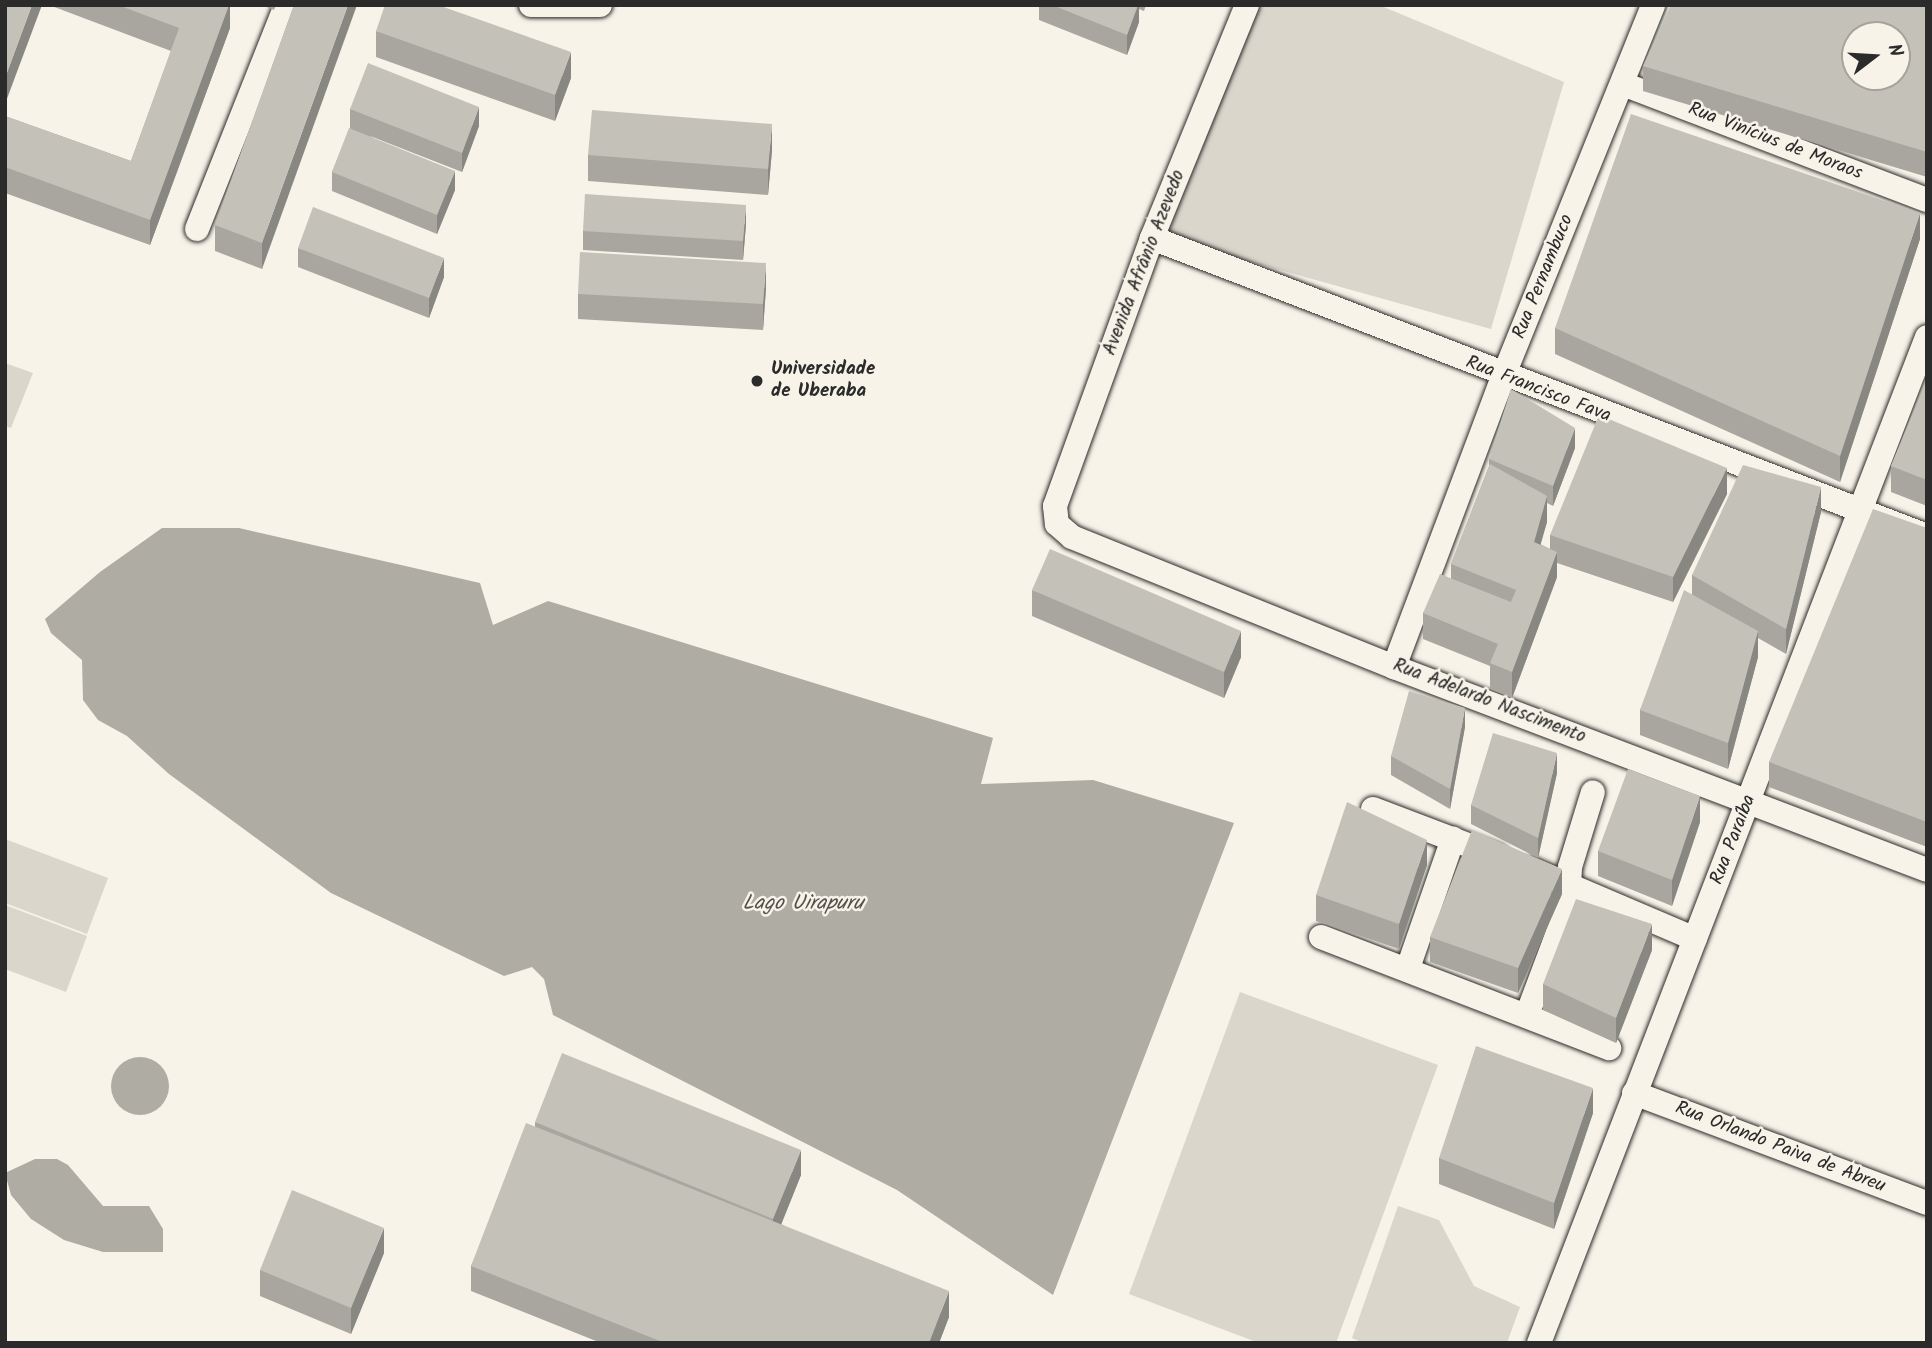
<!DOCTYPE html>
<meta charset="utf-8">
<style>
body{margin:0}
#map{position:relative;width:1932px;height:1348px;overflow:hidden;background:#f7f3e8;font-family:Kalam,sans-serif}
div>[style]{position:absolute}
.green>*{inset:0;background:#dad6cc}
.water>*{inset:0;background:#afaca4}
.round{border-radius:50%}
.roads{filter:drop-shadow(0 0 2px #2b2b2b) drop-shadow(0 0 2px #2b2b2b)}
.street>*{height:24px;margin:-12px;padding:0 12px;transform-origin:12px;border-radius:12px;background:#f7f3e8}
.wall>*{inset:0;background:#a9a69f}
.shaded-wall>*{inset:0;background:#898782}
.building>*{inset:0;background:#c4c1b9}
.dots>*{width:19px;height:19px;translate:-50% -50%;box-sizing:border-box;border:4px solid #f7f3e8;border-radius:50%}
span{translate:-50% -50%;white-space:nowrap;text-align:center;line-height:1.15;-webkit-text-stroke:5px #f7f3e8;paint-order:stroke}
.street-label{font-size:19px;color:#2b2b2b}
.poi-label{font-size:19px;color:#2b2b2b;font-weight:700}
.left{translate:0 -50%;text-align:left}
.water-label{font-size:21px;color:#53524f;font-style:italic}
.frame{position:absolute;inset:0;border:7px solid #2b2b2b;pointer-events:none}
.north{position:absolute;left:1841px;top:21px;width:70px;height:70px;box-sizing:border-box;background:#f7f3e8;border:2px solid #a5a39c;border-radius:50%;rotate:73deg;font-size:19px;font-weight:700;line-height:28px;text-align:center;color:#2b2b2b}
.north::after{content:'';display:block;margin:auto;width:24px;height:32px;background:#2b2b2b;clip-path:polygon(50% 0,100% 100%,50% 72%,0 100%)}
</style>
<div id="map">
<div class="green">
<i style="clip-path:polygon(1257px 5px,1379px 5px,1564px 82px,1491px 329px,1165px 238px)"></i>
<i style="clip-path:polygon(5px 363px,33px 373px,11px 428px,5px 426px)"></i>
<i style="clip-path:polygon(5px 839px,108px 878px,87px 934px,5px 903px)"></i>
<i style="clip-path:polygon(5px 905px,87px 936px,66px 992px,5px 969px)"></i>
<i style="clip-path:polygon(1240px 992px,1438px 1065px,1336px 1343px,1259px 1343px,1129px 1294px)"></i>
<i style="clip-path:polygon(1398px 1206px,1439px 1220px,1474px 1286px,1520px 1307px,1507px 1343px,1363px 1343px,1352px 1338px)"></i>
</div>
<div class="water">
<i style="clip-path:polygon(162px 528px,239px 528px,480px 583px,493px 625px,548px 601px,993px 738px,981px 784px,1093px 780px,1234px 823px,1053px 1295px,897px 1190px,553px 1015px,544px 979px,532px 967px,504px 976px,331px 893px,169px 774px,127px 736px,98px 720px,83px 700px,82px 660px,51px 633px,45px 619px,100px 572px)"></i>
<i class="round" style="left:111px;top:1057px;width:58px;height:58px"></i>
<i style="clip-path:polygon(35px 1159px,57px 1159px,68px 1165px,103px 1206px,149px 1206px,163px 1229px,163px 1252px,103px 1252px,64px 1240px,31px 1219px,11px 1195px,5px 1173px)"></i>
</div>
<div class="roads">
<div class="street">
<i style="left:531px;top:5px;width:69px"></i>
<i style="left:1247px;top:5px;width:252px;rotate:112.2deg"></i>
<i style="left:1152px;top:238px;width:285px;rotate:109.9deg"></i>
<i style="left:1055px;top:506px;width:18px;rotate:84deg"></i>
<i style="left:1057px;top:524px;width:20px;rotate:41deg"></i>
<i style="left:1072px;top:537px;width:347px;rotate:22deg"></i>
<i style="left:1394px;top:667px;width:570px;rotate:20.85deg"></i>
<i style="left:1623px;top:84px;width:325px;rotate:20.9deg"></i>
<i style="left:197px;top:229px;width:241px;rotate:-68.3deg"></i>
<i style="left:1152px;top:238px;width:830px;rotate:21.03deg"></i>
<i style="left:1394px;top:667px;width:310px;rotate:-69.4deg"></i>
<i style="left:1503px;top:377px;width:401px;rotate:-68deg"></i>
<i style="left:1373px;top:809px;width:133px;rotate:20.8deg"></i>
<i style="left:1531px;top:869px;width:178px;rotate:23.1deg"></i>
<i style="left:1321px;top:937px;width:309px;rotate:21.1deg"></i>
<i style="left:1408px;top:968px;width:137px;rotate:-70.8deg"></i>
<i style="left:1527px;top:1015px;width:116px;rotate:-69.4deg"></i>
<i style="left:1568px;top:906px;width:39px;rotate:-87deg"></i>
<i style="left:1570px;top:867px;width:78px;rotate:-73deg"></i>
<i style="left:1634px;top:1093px;width:313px;rotate:20.6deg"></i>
<i style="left:1539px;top:1343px;width:1078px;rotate:-68.91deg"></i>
</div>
</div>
<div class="wall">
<i style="clip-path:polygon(49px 5px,230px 5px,230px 28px,150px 245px,5px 193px,5px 116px,131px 161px,171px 51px)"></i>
<i style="clip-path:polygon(262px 5px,276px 5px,274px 10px)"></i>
<i style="clip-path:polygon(294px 5px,262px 269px,215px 251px,215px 225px)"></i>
<i style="clip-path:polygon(1039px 5px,1146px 5px,1144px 11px,1139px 9px,1139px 22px,1127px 55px,1039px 20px)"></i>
<i style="clip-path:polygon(1927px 5px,1927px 177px,1643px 91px,1643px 66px)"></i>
<i style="clip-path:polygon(376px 31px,571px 78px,555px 121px,376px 57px)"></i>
<i style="clip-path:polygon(350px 109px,479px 126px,462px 172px,370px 136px,455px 190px,437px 234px,332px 191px,332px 172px,350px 128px)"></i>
<i style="clip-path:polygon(772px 150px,768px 195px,588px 181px,588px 155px)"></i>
<i style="clip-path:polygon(746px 224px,743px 260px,583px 250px,583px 231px)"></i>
<i style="clip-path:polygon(1920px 239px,1840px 482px,1555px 354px,1555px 328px)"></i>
<i style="clip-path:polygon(298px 248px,444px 277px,429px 318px,298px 267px)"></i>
<i style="clip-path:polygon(766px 288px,763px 330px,578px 319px,578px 294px)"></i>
<i style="clip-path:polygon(1927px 379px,1927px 506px,1891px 492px,1891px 466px)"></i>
<i style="clip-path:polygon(1575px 448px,1553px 506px,1547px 503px,1547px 522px,1540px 544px,1550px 549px,1550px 535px,1727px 494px,1673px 602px,1557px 563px,1557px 577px,1512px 698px,1490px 689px,1490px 666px,1423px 639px,1423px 613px,1451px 578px,1451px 564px,1489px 466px,1489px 459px)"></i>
<i style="clip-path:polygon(1821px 512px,1786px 654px,1758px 638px,1758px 657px,1728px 769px,1640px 735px,1640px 710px,1692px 594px,1692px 575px)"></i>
<i style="clip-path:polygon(1927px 528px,1927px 847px,1769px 787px,1769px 762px)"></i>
<i style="clip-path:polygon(1032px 590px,1241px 657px,1224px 698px,1032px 616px)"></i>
<i style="clip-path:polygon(1465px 727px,1450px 809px,1391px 775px,1391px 756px)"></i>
<i style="clip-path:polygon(1557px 773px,1538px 858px,1471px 824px,1471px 805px)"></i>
<i style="clip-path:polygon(1700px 822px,1672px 906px,1598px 876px,1598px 851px)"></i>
<i style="clip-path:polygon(1427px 865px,1399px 949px,1316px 921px,1316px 895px)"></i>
<i style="clip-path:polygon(1562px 894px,1518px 993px,1430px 962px,1430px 937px)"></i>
<i style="clip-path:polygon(1652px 950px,1616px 1043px,1543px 1010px,1543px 984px)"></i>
<i style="clip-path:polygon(1593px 1113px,1554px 1229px,1439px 1184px,1439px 1158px)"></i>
<i style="clip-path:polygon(535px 1122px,801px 1175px,781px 1224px,949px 1317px,939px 1343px,601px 1343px,471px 1291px,471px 1266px,535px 1127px)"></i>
<i style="clip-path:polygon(384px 1253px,351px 1334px,260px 1296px,260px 1270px)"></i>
</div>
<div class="shaded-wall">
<i style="clip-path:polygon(32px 5px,42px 5px,5px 104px,5px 78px)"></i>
<i style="clip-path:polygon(229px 5px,230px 5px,230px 28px,150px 245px,150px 220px)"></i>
<i style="clip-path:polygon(348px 5px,357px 5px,262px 269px,262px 243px)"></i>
<i style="clip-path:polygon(1138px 5px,1139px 5px,1139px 22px,1127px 55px,1127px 35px)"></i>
<i style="clip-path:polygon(571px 52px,571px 78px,555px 121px,555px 95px)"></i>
<i style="clip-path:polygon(479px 107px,479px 126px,462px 172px,462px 153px)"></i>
<i style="clip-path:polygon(772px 124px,772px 150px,768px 195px,768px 169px)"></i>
<i style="clip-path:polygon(455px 171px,455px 190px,437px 234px,437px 215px)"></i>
<i style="clip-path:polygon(746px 205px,746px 224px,743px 260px,743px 241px)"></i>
<i style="clip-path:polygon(1920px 213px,1920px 239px,1840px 482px,1840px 456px)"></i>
<i style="clip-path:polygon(444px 258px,444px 277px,429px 318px,429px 298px)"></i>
<i style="clip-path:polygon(766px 263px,766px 288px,763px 330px,763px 304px)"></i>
<i style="clip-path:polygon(1575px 428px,1575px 448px,1553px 506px,1553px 486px)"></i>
<i style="clip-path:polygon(1727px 468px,1727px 494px,1673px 602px,1673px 577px)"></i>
<i style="clip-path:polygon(1821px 487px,1821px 512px,1786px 654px,1786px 629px)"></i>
<i style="clip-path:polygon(1547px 496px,1547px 522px,1534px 568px,1534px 542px)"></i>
<i style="clip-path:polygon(1557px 552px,1557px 577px,1512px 698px,1512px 672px)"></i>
<i style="clip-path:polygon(1241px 631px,1241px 657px,1224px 698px,1224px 672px)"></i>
<i style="clip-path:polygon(1758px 631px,1758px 657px,1728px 769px,1728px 743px)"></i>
<i style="clip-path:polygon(1465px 708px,1465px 727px,1450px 809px,1450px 789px)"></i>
<i style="clip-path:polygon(1557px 753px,1557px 773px,1538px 858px,1538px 838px)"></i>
<i style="clip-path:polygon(1700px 796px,1700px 822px,1672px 906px,1672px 880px)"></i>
<i style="clip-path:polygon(1427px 840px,1427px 865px,1399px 949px,1399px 924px)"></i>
<i style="clip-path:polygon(1562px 869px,1562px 894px,1518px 993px,1518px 968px)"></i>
<i style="clip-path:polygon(1652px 924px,1652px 950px,1616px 1043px,1616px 1018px)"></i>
<i style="clip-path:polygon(1593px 1088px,1593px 1113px,1554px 1229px,1554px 1203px)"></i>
<i style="clip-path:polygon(801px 1150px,801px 1175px,773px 1245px,773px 1219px)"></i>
<i style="clip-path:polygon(384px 1228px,384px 1253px,351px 1334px,351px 1308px)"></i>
<i style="clip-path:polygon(949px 1291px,949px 1317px,939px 1343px,929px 1343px)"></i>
</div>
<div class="building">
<i style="clip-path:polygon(5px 5px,32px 5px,5px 78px)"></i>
<i style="clip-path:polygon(118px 5px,229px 5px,150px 220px,5px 167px,5px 116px,131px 161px,179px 28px)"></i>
<i style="clip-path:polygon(294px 5px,348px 5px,262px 243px,215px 225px)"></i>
<i style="clip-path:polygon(385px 5px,438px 5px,571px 52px,555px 95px,376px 31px)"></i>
<i style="clip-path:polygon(1052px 5px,1138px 5px,1127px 35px)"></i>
<i style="clip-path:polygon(evenodd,1671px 5px,1927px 5px,1927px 152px,1643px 66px,1671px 5px,1855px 35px,1897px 35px,1897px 77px,1855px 77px,1855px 35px)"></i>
<i style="clip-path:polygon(368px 63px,479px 107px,462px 153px,350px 109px)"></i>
<i style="clip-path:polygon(592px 110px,772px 124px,768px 169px,588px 155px)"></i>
<i style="clip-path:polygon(1631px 114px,1920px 213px,1840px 456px,1555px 328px)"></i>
<i style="clip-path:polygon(349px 128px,455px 171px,437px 215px,332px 172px)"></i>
<i style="clip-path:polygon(585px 194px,746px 205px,743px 241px,583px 231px)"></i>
<i style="clip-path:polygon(313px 207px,444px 258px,429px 298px,298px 248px)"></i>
<i style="clip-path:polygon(580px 252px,766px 263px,763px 304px,578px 294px)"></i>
<i style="clip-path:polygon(1927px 379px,1927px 480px,1891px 466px)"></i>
<i style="clip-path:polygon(1511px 389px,1575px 428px,1553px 486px,1489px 459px)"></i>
<i style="clip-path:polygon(1599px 415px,1727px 468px,1673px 577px,1550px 535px)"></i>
<i style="clip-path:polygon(1490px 464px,1547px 496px,1534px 542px,1557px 552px,1512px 672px,1490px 663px,1498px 644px,1423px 613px,1440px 574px,1511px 602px,1516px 590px,1451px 564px)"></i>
<i style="clip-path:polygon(1743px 465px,1821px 487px,1786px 629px,1692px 575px)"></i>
<i style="clip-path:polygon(1873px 509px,1927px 528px,1927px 822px,1769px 762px)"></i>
<i style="clip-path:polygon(1050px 549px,1241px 631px,1224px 672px,1032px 590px)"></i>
<i style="clip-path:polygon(1684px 590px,1758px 631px,1728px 743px,1640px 710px)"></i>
<i style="clip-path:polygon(1409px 691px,1465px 708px,1450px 789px,1391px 756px)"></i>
<i style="clip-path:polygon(1493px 733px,1557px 753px,1538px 838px,1471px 805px)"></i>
<i style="clip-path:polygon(1628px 769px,1700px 796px,1672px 880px,1598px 851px)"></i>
<i style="clip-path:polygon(1347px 802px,1427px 840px,1399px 924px,1316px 895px)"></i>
<i style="clip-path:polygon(1472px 830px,1562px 869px,1518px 968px,1430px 937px)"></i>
<i style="clip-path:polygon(1576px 899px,1652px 924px,1616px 1018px,1543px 984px)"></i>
<i style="clip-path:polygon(1476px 1046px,1593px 1088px,1554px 1203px,1439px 1158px)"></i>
<i style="clip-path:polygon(562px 1053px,801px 1150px,773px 1219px,535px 1122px)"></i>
<i style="clip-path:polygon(526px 1123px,949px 1291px,929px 1343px,665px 1343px,471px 1266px)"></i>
<i style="clip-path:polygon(292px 1190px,384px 1228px,351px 1308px,260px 1270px)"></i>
</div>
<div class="dots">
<i style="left:757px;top:381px;background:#2b2b2b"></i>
</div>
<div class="street-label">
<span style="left:1775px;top:142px;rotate:21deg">Rua Vinícius de Moraos</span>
<span style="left:1145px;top:263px;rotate:-69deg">Avenida Afrânio Azevedo</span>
<span style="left:1544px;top:277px;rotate:-68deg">Rua Pernambuco</span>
<span style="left:1538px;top:390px;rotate:21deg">Rua Francisco Fava</span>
<span style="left:1489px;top:702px;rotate:21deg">Rua Adelardo Nascimento</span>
<span style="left:1734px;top:840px;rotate:-69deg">Rua Paraíba</span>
<span style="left:1780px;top:1148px;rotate:21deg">Rua Orlando Paiva de Abreu</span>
</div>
<div class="poi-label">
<span class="left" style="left:771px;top:381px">Universidade<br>de Uberaba</span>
</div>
<div class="water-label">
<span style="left:803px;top:904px">Lago Uirapuru</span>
</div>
<div class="frame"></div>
<div class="north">N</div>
</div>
